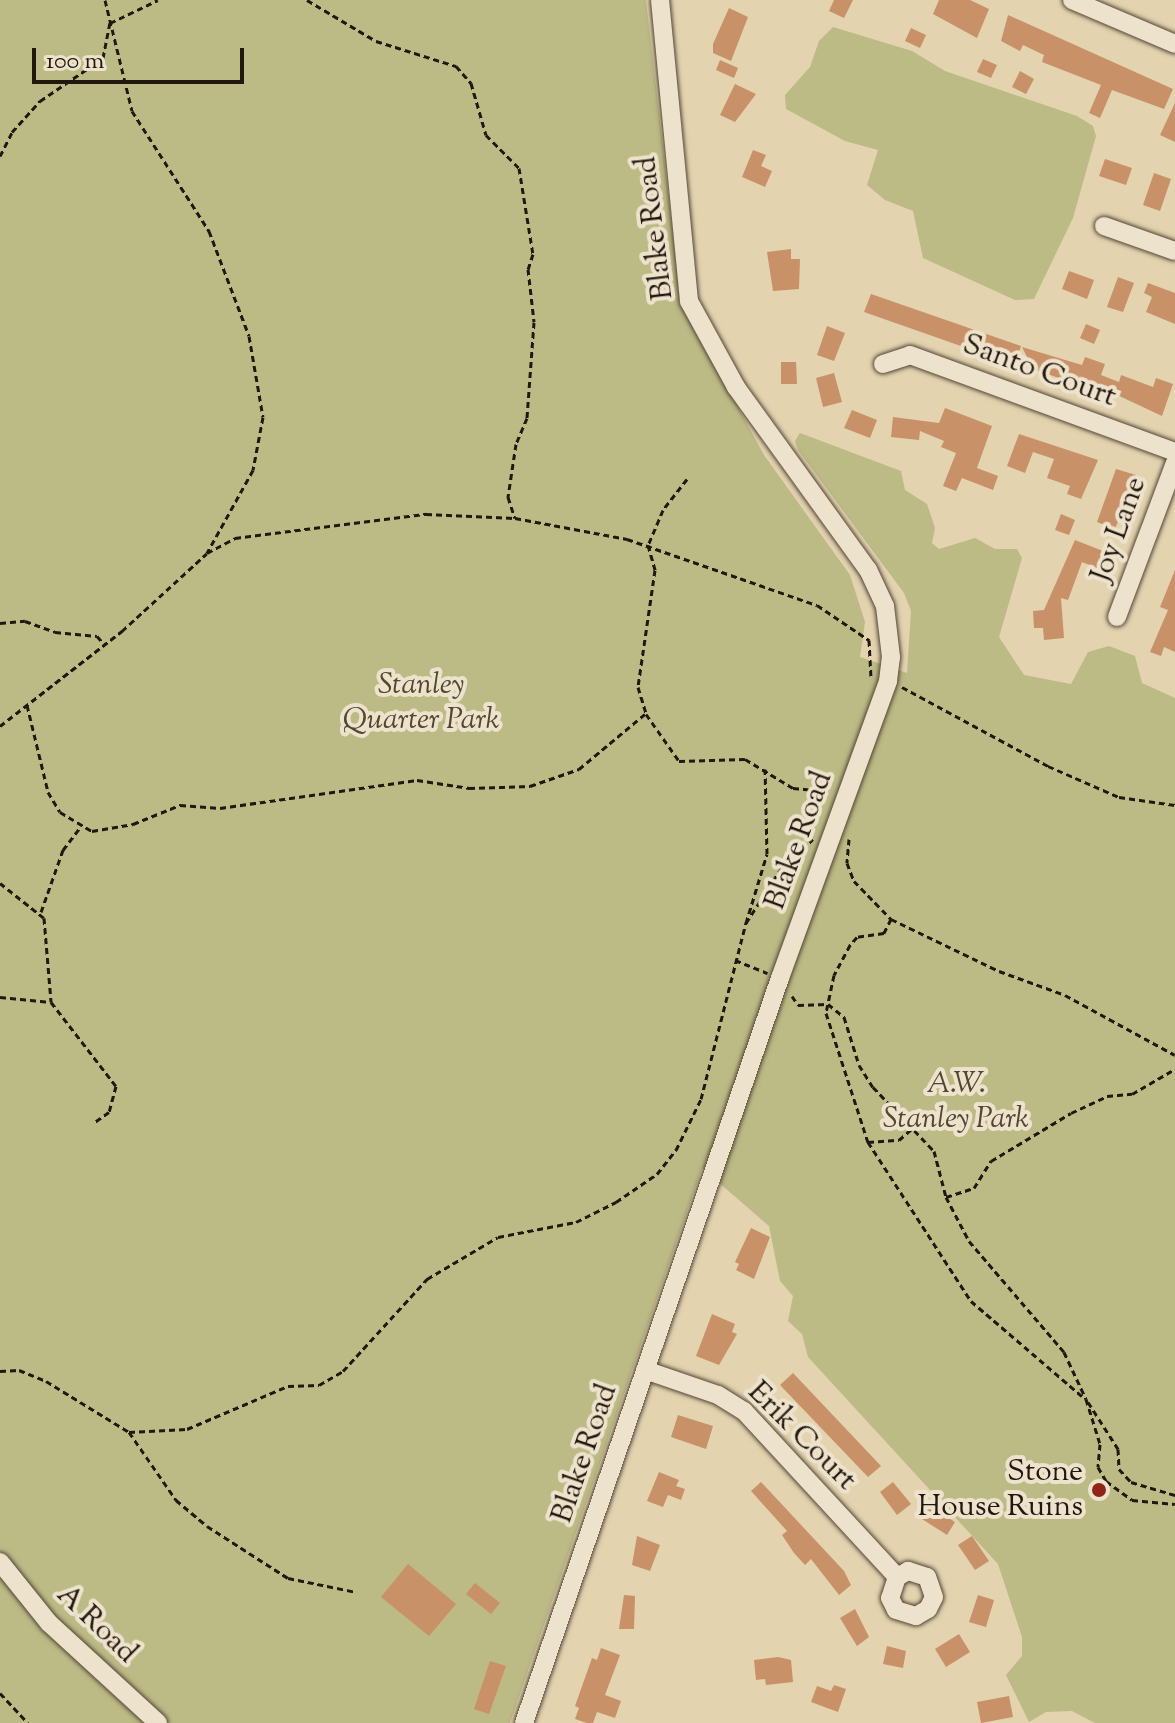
<!DOCTYPE html>
<style>
body{margin:0}
#map{position:relative;width:1175px;height:1723px;overflow:hidden;background:#e3d3af;font-family:"Sorts Mill Goudy",serif}
div>[style]{position:absolute}
.green>*{inset:0;background:#bcba85}
.building>*{inset:0;background:#c99167}
.path>*{height:3px;margin-top:-1.5px;transform-origin:0;background:repeating-linear-gradient(90deg,#22170e 0 6px,transparent 0 10px)}
.roads{filter:drop-shadow(0 0 2px #524636) drop-shadow(0 0 2px #524636)}
.minor>*{height:18px;margin:-9px;padding:0 9px;transform-origin:9px;border-radius:9px;background:#ede2cb}
.dots>*{width:22px;height:22px;translate:-50% -50%;box-sizing:border-box;border:4px solid #ede2cb;border-radius:50%}
span{translate:-50% -50%;white-space:nowrap;text-align:center;line-height:1.15;-webkit-text-stroke:8px #ede2cb;paint-order:stroke}
.street-label{font-size:30px;color:#22170e}
.park-label{font-size:30px;color:#504832;font-style:italic}
.poi-label{font-size:30px;color:#22170e}
.right{translate:-100% -50%;text-align:right}
.scale{position:absolute;left:32px;top:48px;width:212px;height:36px;box-sizing:border-box;border:4px solid #22170e;border-top:0;padding-left:10px;font-size:24px;line-height:28px;white-space:nowrap;color:#22170e;-webkit-text-stroke:6px #ede2cb;paint-order:stroke}
</style>
<div id="map">
<div class="green">
<i style="clip-path:polygon(0 0,646px 0,675px 253px,687px 313px,764px 455px,850px 575px,865px 622px,860px 657px,907px 673px,911px 611px,904px 593px,798px 450px,795px 441px,800px 433px,901px 471px,905px 490px,927px 504px,935px 528px,932px 543px,939px 549px,975px 538px,995px 549px,1017px 549px,1022px 558px,999px 637px,1024px 675px,1071px 684px,1088px 652px,1109px 646px,1135px 656px,1142px 683px,1175px 698px,1175px 1723px,1095px 1723px,1072px 1711px,1046px 1712px,1029px 1722px,1006px 1675px,1022px 1656px,1022px 1637px,998px 1564px,808px 1357px,802px 1334px,788px 1321px,793px 1296px,780px 1281px,769px 1226px,702px 1168px,510px 1723px,0 1723px)"></i>
<i style="clip-path:polygon(833px 27px,912px 51px,945px 71px,1077px 116px,1093px 126px,1096px 136px,1073px 218px,1034px 299px,1015px 300px,923px 258px,913px 211px,885px 200px,867px 185px,878px 150px,845px 141px,786px 109px,785px 95px,810px 67px,819px 41px)"></i>
</div>
<div class="building">
<i style="clip-path:polygon(834px 0,853px 0,844px 18px,829px 11px)"></i>
<i style="clip-path:polygon(939px 0,970px 0,989px 9px,977px 38px,933px 14px)"></i>
<i style="clip-path:polygon(729px 8px,748px 17px,731px 61px,713px 53px,713px 44px)"></i>
<i style="clip-path:polygon(1008px 15px,1173px 89px,1164px 109px,1112px 90px,1100px 118px,1089px 113px,1101px 85px,1042px 62px,1044px 55px,1023px 45px,1020px 51px,1001px 41px)"></i>
<i style="clip-path:polygon(911px 28px,926px 35px,920px 48px,905px 41px)"></i>
<i style="clip-path:polygon(983px 59px,997px 65px,991px 78px,977px 72px)"></i>
<i style="clip-path:polygon(720px 60px,738px 68px,734px 78px,716px 70px)"></i>
<i style="clip-path:polygon(1020px 71px,1034px 79px,1026px 94px,1012px 87px)"></i>
<i style="clip-path:polygon(735px 84px,756px 94px,735px 122px,720px 115px)"></i>
<i style="clip-path:polygon(1175px 103px,1175px 142px,1160px 135px)"></i>
<i style="clip-path:polygon(753px 150px,766px 155px,761px 166px,772px 171px,765px 187px,742px 177px)"></i>
<i style="clip-path:polygon(1105px 159px,1132px 168px,1126px 185px,1099px 176px)"></i>
<i style="clip-path:polygon(1154px 173px,1171px 179px,1160px 211px,1143px 205px)"></i>
<i style="clip-path:polygon(791px 249px,791px 259px,800px 259px,799px 289px,773px 291px,767px 252px)"></i>
<i style="clip-path:polygon(1069px 271px,1094px 280px,1087px 299px,1062px 289px)"></i>
<i style="clip-path:polygon(1118px 277px,1134px 283px,1123px 312px,1107px 307px)"></i>
<i style="clip-path:polygon(1148px 283px,1175px 293px,1175px 324px,1146px 312px,1152px 297px,1144px 293px)"></i>
<i style="clip-path:polygon(871px 294px,1021px 346px,1015px 365px,864px 312px)"></i>
<i style="clip-path:polygon(1086px 324px,1100px 330px,1094px 344px,1080px 338px)"></i>
<i style="clip-path:polygon(827px 326px,845px 333px,834px 361px,817px 355px)"></i>
<i style="clip-path:polygon(1022px 347px,1082px 365px,1085px 357px,1105px 364px,1101px 375px,1119px 382px,1121px 375px,1153px 387px,1156px 378px,1173px 384px,1162px 416px,1098px 386px,1096px 391px,1033px 369px)"></i>
<i style="clip-path:polygon(781px 362px,796px 362px,797px 384px,781px 384px)"></i>
<i style="clip-path:polygon(834px 373px,842px 402px,823px 407px,816px 378px)"></i>
<i style="clip-path:polygon(945px 408px,992px 426px,977px 468px,998px 476px,993px 490px,962px 478px,956px 491px,943px 486px,956px 453px,941px 447px,944px 441px,920px 431px,919px 440px,891px 437px,893px 417px,939px 423px)"></i>
<i style="clip-path:polygon(852px 410px,877px 420px,870px 438px,844px 428px)"></i>
<i style="clip-path:polygon(1019px 434px,1098px 460px,1081px 499px,1067px 494px,1070px 486px,1047px 478px,1054px 459px,1033px 452px,1025px 473px,1007px 466px)"></i>
<i style="clip-path:polygon(1116px 469px,1136px 475px,1115px 529px,1097px 522px)"></i>
<i style="clip-path:polygon(1061px 514px,1075px 520px,1069px 535px,1055px 530px)"></i>
<i style="clip-path:polygon(1075px 540px,1103px 551px,1097px 568px,1082px 562px,1068px 600px,1061px 598px,1064px 638px,1044px 640px,1043px 628px,1034px 628px,1033px 611px,1044px 610px)"></i>
<i style="clip-path:polygon(1175px 570px,1175px 652px,1164px 647px,1161px 656px,1150px 652px,1168px 610px,1160px 607px)"></i>
<i style="clip-path:polygon(751px 1228px,770px 1237px,754px 1279px,736px 1270px,739px 1264px,735px 1262px)"></i>
<i style="clip-path:polygon(712px 1314px,735px 1324px,732px 1332px,737px 1334px,719px 1365px,696px 1356px)"></i>
<i style="clip-path:polygon(793px 1373px,881px 1466px,868px 1477px,780px 1385px)"></i>
<i style="clip-path:polygon(678px 1415px,713px 1426px,706px 1449px,671px 1437px)"></i>
<i style="clip-path:polygon(659px 1472px,679px 1480px,676px 1486px,685px 1489px,681px 1500px,668px 1495px,663px 1507px,647px 1501px)"></i>
<i style="clip-path:polygon(761px 1482px,844px 1571px,851px 1585px,839px 1595px,811px 1559px,805px 1565px,794px 1553px,782px 1535px,787px 1531px,751px 1491px)"></i>
<i style="clip-path:polygon(893px 1482px,911px 1504px,897px 1515px,880px 1492px)"></i>
<i style="clip-path:polygon(930px 1506px,955px 1522px,947px 1535px,922px 1519px)"></i>
<i style="clip-path:polygon(637px 1536px,660px 1545px,650px 1571px,632px 1565px)"></i>
<i style="clip-path:polygon(972px 1536px,989px 1561px,975px 1570px,958px 1545px)"></i>
<i style="clip-path:polygon(408px 1564px,456px 1604px,429px 1636px,381px 1597px)"></i>
<i style="clip-path:polygon(475px 1583px,500px 1603px,491px 1614px,466px 1594px)"></i>
<i style="clip-path:polygon(624px 1595px,635px 1596px,634px 1629px,619px 1629px)"></i>
<i style="clip-path:polygon(978px 1595px,994px 1600px,986px 1627px,969px 1622px)"></i>
<i style="clip-path:polygon(855px 1609px,869px 1637px,857px 1646px,840px 1618px)"></i>
<i style="clip-path:polygon(959px 1634px,970px 1652px,946px 1667px,935px 1649px)"></i>
<i style="clip-path:polygon(887px 1646px,906px 1651px,903px 1668px,883px 1664px)"></i>
<i style="clip-path:polygon(601px 1648px,620px 1655px,605px 1695px,621px 1701px,615px 1718px,597px 1712px,593px 1723px,587px 1723px,575px 1719px,579px 1708px,575px 1706px,592px 1658px,597px 1660px)"></i>
<i style="clip-path:polygon(778px 1657px,791px 1660px,793px 1682px,766px 1685px,765px 1679px,756px 1680px,754px 1660px)"></i>
<i style="clip-path:polygon(490px 1661px,506px 1666px,489px 1714px,474px 1709px)"></i>
<i style="clip-path:polygon(834px 1685px,846px 1689px,838px 1712px,811px 1702px,817px 1686px,831px 1691px)"></i>
<i style="clip-path:polygon(1009px 1696px,1013px 1717px,981px 1723px,977px 1702px)"></i>
</div>
<div class="path">
<i style="left:105px;top:0;width:114px;rotate:76.3deg"></i>
<i style="left:132px;top:111px;width:143px;rotate:57.3deg"></i>
<i style="left:209px;top:231px;width:112px;rotate:69.1deg"></i>
<i style="left:249px;top:336px;width:82px;rotate:80.2deg"></i>
<i style="left:263px;top:417px;width:54px;rotate:100.7deg"></i>
<i style="left:253px;top:470px;width:95px;rotate:119deg"></i>
<i style="left:307px;top:0;width:80px;rotate:30.7deg"></i>
<i style="left:376px;top:41px;width:84px;rotate:17.4deg"></i>
<i style="left:456px;top:66px;width:23px;rotate:49deg"></i>
<i style="left:471px;top:83px;width:54px;rotate:73.9deg"></i>
<i style="left:486px;top:135px;width:47px;rotate:45deg"></i>
<i style="left:519px;top:168px;width:87px;rotate:80.8deg"></i>
<i style="left:533px;top:254px;width:16px;rotate:108deg"></i>
<i style="left:528px;top:269px;width:53px;rotate:83.5deg"></i>
<i style="left:534px;top:322px;width:96px;rotate:94.2deg"></i>
<i style="left:527px;top:418px;width:28px;rotate:113deg"></i>
<i style="left:516px;top:444px;width:54px;rotate:98.6deg"></i>
<i style="left:508px;top:497px;width:22px;rotate:72deg"></i>
<i style="left:0;top:156px;width:27px;rotate:-63deg"></i>
<i style="left:12px;top:132px;width:42px;rotate:-47.9deg"></i>
<i style="left:40px;top:101px;width:76px;rotate:-34.3deg"></i>
<i style="left:103px;top:58px;width:36px;rotate:-79deg"></i>
<i style="left:110px;top:23px;width:53px;rotate:-25.6deg"></i>
<i style="left:687px;top:479px;width:39px;rotate:128deg"></i>
<i style="left:663px;top:510px;width:38px;rotate:113deg"></i>
<i style="left:648px;top:545px;width:26px;rotate:74deg"></i>
<i style="left:655px;top:570px;width:118px;rotate:98.3deg"></i>
<i style="left:638px;top:687px;width:28px;rotate:73deg"></i>
<i style="left:646px;top:714px;width:57px;rotate:54.9deg"></i>
<i style="left:679px;top:761px;width:66px;rotate:-1.7deg"></i>
<i style="left:745px;top:759px;width:56px;rotate:31.1deg"></i>
<i style="left:793px;top:788px;width:37px;rotate:5deg"></i>
<i style="left:0;top:623px;width:25px;rotate:-5deg"></i>
<i style="left:25px;top:621px;width:32px;rotate:20deg"></i>
<i style="left:55px;top:632px;width:42px;rotate:5.4deg"></i>
<i style="left:97px;top:636px;width:11px;rotate:49deg"></i>
<i style="left:902px;top:687px;width:166px;rotate:28.4deg"></i>
<i style="left:1048px;top:766px;width:77px;rotate:23.6deg"></i>
<i style="left:1119px;top:797px;width:57px;rotate:8.1deg"></i>
<i style="left:27px;top:705px;width:89px;rotate:76.4deg"></i>
<i style="left:48px;top:792px;width:23px;rotate:59deg"></i>
<i style="left:60px;top:812px;width:37px;rotate:31deg"></i>
<i style="left:92px;top:831px;width:42px;rotate:-9.7deg"></i>
<i style="left:133px;top:824px;width:51px;rotate:-22deg"></i>
<i style="left:180px;top:805px;width:40px;rotate:4.3deg"></i>
<i style="left:220px;top:808px;width:199px;rotate:-8.1deg"></i>
<i style="left:417px;top:780px;width:53px;rotate:8.7deg"></i>
<i style="left:469px;top:788px;width:61px;rotate:-1.9deg"></i>
<i style="left:530px;top:786px;width:52px;rotate:-19.1deg"></i>
<i style="left:579px;top:769px;width:86px;rotate:-39.8deg"></i>
<i style="left:0;top:726px;width:155px;rotate:-37.9deg"></i>
<i style="left:122px;top:631px;width:115px;rotate:-42.5deg"></i>
<i style="left:207px;top:553px;width:32px;rotate:-28deg"></i>
<i style="left:235px;top:538px;width:193px;rotate:-7.2deg"></i>
<i style="left:426px;top:514px;width:89px;rotate:2.6deg"></i>
<i style="left:515px;top:518px;width:114px;rotate:10.6deg"></i>
<i style="left:627px;top:539px;width:201px;rotate:19.2deg"></i>
<i style="left:817px;top:605px;width:63px;rotate:33.9deg"></i>
<i style="left:869px;top:640px;width:37px;rotate:87deg"></i>
<i style="left:849px;top:839px;width:24px;rotate:95deg"></i>
<i style="left:847px;top:863px;width:19px;rotate:69deg"></i>
<i style="left:854px;top:881px;width:53px;rotate:45.8deg"></i>
<i style="left:891px;top:919px;width:120px;rotate:25.7deg"></i>
<i style="left:999px;top:971px;width:70px;rotate:20deg"></i>
<i style="left:1065px;top:995px;width:125px;rotate:28.6deg"></i>
<i style="left:0;top:883px;width:56px;rotate:38.5deg"></i>
<i style="left:44px;top:918px;width:84px;rotate:85.2deg"></i>
<i style="left:51px;top:1002px;width:106px;rotate:52.3deg"></i>
<i style="left:116px;top:1086px;width:27px;rotate:105deg"></i>
<i style="left:109px;top:1112px;width:19px;rotate:145deg"></i>
<i style="left:41px;top:912px;width:66px;rotate:-70.5deg"></i>
<i style="left:63px;top:850px;width:30px;rotate:-53deg"></i>
<i style="left:891px;top:919px;width:16px;rotate:117deg"></i>
<i style="left:884px;top:933px;width:27px;rotate:172deg"></i>
<i style="left:857px;top:937px;width:11px;rotate:131deg"></i>
<i style="left:850px;top:945px;width:34px;rotate:118deg"></i>
<i style="left:834px;top:975px;width:39px;rotate:102deg"></i>
<i style="left:826px;top:1013px;width:136px;rotate:72deg"></i>
<i style="left:868px;top:1142px;width:189px;rotate:57.1deg"></i>
<i style="left:971px;top:1301px;width:148px;rotate:40.6deg"></i>
<i style="left:746px;top:923px;width:72px;rotate:-73.1deg"></i>
<i style="left:767px;top:854px;width:85px;rotate:-91.3deg"></i>
<i style="left:735px;top:960px;width:35px;rotate:22deg"></i>
<i style="left:792px;top:996px;width:11px;rotate:56deg"></i>
<i style="left:798px;top:1005px;width:30px;rotate:-2deg"></i>
<i style="left:828px;top:1004px;width:21px;rotate:39deg"></i>
<i style="left:844px;top:1017px;width:50px;rotate:72.6deg"></i>
<i style="left:859px;top:1065px;width:26px;rotate:58deg"></i>
<i style="left:873px;top:1087px;width:88px;rotate:46.4deg"></i>
<i style="left:934px;top:1151px;width:48px;rotate:75.4deg"></i>
<i style="left:946px;top:1197px;width:50px;rotate:62.4deg"></i>
<i style="left:969px;top:1241px;width:146px;rotate:49.4deg"></i>
<i style="left:1064px;top:1352px;width:52px;rotate:64.9deg"></i>
<i style="left:1086px;top:1399px;width:47px;rotate:72.7deg"></i>
<i style="left:1100px;top:1444px;width:23px;rotate:95deg"></i>
<i style="left:1098px;top:1467px;width:16px;rotate:60deg"></i>
<i style="left:1106px;top:1481px;width:32px;rotate:36deg"></i>
<i style="left:1132px;top:1500px;width:43px;rotate:5.3deg"></i>
<i style="left:0;top:997px;width:51px;rotate:5.6deg"></i>
<i style="left:868px;top:1142px;width:31px;rotate:-4deg"></i>
<i style="left:899px;top:1140px;width:18px;rotate:-41deg"></i>
<i style="left:946px;top:1197px;width:29px;rotate:-18deg"></i>
<i style="left:974px;top:1188px;width:32px;rotate:-58deg"></i>
<i style="left:991px;top:1161px;width:93px;rotate:-31deg"></i>
<i style="left:1071px;top:1113px;width:40px;rotate:-25deg"></i>
<i style="left:1107px;top:1096px;width:25px;rotate:-5deg"></i>
<i style="left:1132px;top:1094px;width:50px;rotate:-30.2deg"></i>
<i style="left:0;top:1371px;width:19px;rotate:-3deg"></i>
<i style="left:19px;top:1370px;width:29px;rotate:22deg"></i>
<i style="left:46px;top:1381px;width:97px;rotate:31.6deg"></i>
<i style="left:129px;top:1432px;width:58px;rotate:-3deg"></i>
<i style="left:187px;top:1429px;width:110px;rotate:-23.1deg"></i>
<i style="left:288px;top:1386px;width:31px;rotate:-2deg"></i>
<i style="left:319px;top:1385px;width:28px;rotate:-30deg"></i>
<i style="left:343px;top:1371px;width:125px;rotate:-47.6deg"></i>
<i style="left:427px;top:1279px;width:82px;rotate:-30.6deg"></i>
<i style="left:498px;top:1237px;width:79px;rotate:-10.9deg"></i>
<i style="left:576px;top:1222px;width:45px;rotate:-26.6deg"></i>
<i style="left:616px;top:1202px;width:50px;rotate:-34.3deg"></i>
<i style="left:657px;top:1174px;width:31px;rotate:-52deg"></i>
<i style="left:676px;top:1150px;width:57px;rotate:-63.9deg"></i>
<i style="left:701px;top:1099px;width:182px;rotate:-75.7deg"></i>
<i style="left:746px;top:923px;width:63px;rotate:-57.3deg"></i>
<i style="left:780px;top:870px;width:45px;rotate:-43.2deg"></i>
<i style="left:1088px;top:1402px;width:56px;rotate:57.4deg"></i>
<i style="left:1118px;top:1449px;width:20px;rotate:87deg"></i>
<i style="left:1119px;top:1469px;width:18px;rotate:47deg"></i>
<i style="left:1131px;top:1482px;width:46px;rotate:16.5deg"></i>
<i style="left:129px;top:1432px;width:83px;rotate:55.3deg"></i>
<i style="left:176px;top:1500px;width:40px;rotate:40deg"></i>
<i style="left:207px;top:1526px;width:96px;rotate:32.7deg"></i>
<i style="left:288px;top:1578px;width:69px;rotate:11.6deg"></i>
<i style="left:0;top:1693px;width:41px;rotate:47deg"></i>
</div>
<div class="roads">
<div class="minor">
<i style="left:1072px;top:0;width:112px;rotate:23.1deg"></i>
<i style="left:1104px;top:226px;width:75px;rotate:19.4deg"></i>
<i style="left:883px;top:364px;width:28px;rotate:-18deg"></i>
<i style="left:910px;top:355px;width:282px;rotate:20.1deg"></i>
<i style="left:1117px;top:617px;width:165px;rotate:-69.4deg"></i>
<i style="left:645px;top:1370px;width:77px;rotate:18.9deg"></i>
<i style="left:718px;top:1395px;width:31px;rotate:32deg"></i>
<i style="left:744px;top:1411px;width:226px;rotate:47.3deg"></i>
<i style="left:897px;top:1577px;width:22px;rotate:108deg"></i>
<i style="left:890px;top:1598px;width:13px;rotate:63deg"></i>
<i style="left:896px;top:1610px;width:21px;rotate:17deg"></i>
<i style="left:916px;top:1616px;width:14px;rotate:-30deg"></i>
<i style="left:928px;top:1609px;width:13px;rotate:-63deg"></i>
<i style="left:934px;top:1597px;width:21px;rotate:-109deg"></i>
<i style="left:927px;top:1577px;width:20px;rotate:-162deg"></i>
<i style="left:908px;top:1571px;width:13px;rotate:151deg"></i>
<i style="left:0;top:1562px;width:78px;rotate:51.2deg"></i>
<i style="left:49px;top:1623px;width:148px;rotate:42.5deg"></i>
<i style="left:524px;top:1723px;width:788px;rotate:-71.04deg"></i>
<i style="left:780px;top:978px;width:316px;rotate:-70deg"></i>
<i style="left:888px;top:681px;width:24px;rotate:-83deg"></i>
<i style="left:891px;top:657px;width:51px;rotate:-96.7deg"></i>
<i style="left:885px;top:606px;width:40px;rotate:-115deg"></i>
<i style="left:868px;top:570px;width:226px;rotate:-125.8deg"></i>
<i style="left:736px;top:387px;width:98px;rotate:-118.7deg"></i>
<i style="left:689px;top:301px;width:302px;rotate:-95.5deg"></i>
</div>
</div>
<div class="dots">
<i style="left:1099px;top:1490px;background:#8f2418"></i>
</div>
<div class="street-label">
<span style="left:656px;top:228px;rotate:-97deg">Blake Road</span>
<span style="left:1039px;top:372px;rotate:20deg">Santo Court</span>
<span style="left:1120px;top:530px;rotate:-70deg">Joy Lane</span>
<span style="left:800px;top:841px;rotate:-70deg">Blake Road</span>
<span style="left:801px;top:1437px;rotate:45deg">Erik Court</span>
<span style="left:586px;top:1454px;rotate:-71deg">Blake Road</span>
<span style="left:96px;top:1625px;rotate:44deg">A Road</span>
</div>
<div class="park-label">
<span style="left:421px;top:703px">Stanley<br>Quarter Park</span>
<span style="left:956px;top:1102px">A.W.<br>Stanley Park</span>
</div>
<div class="poi-label">
<span class="right" style="left:1083px;top:1490px">Stone<br>House Ruins</span>
</div>
<div class="scale">100 m</div>
</div>
